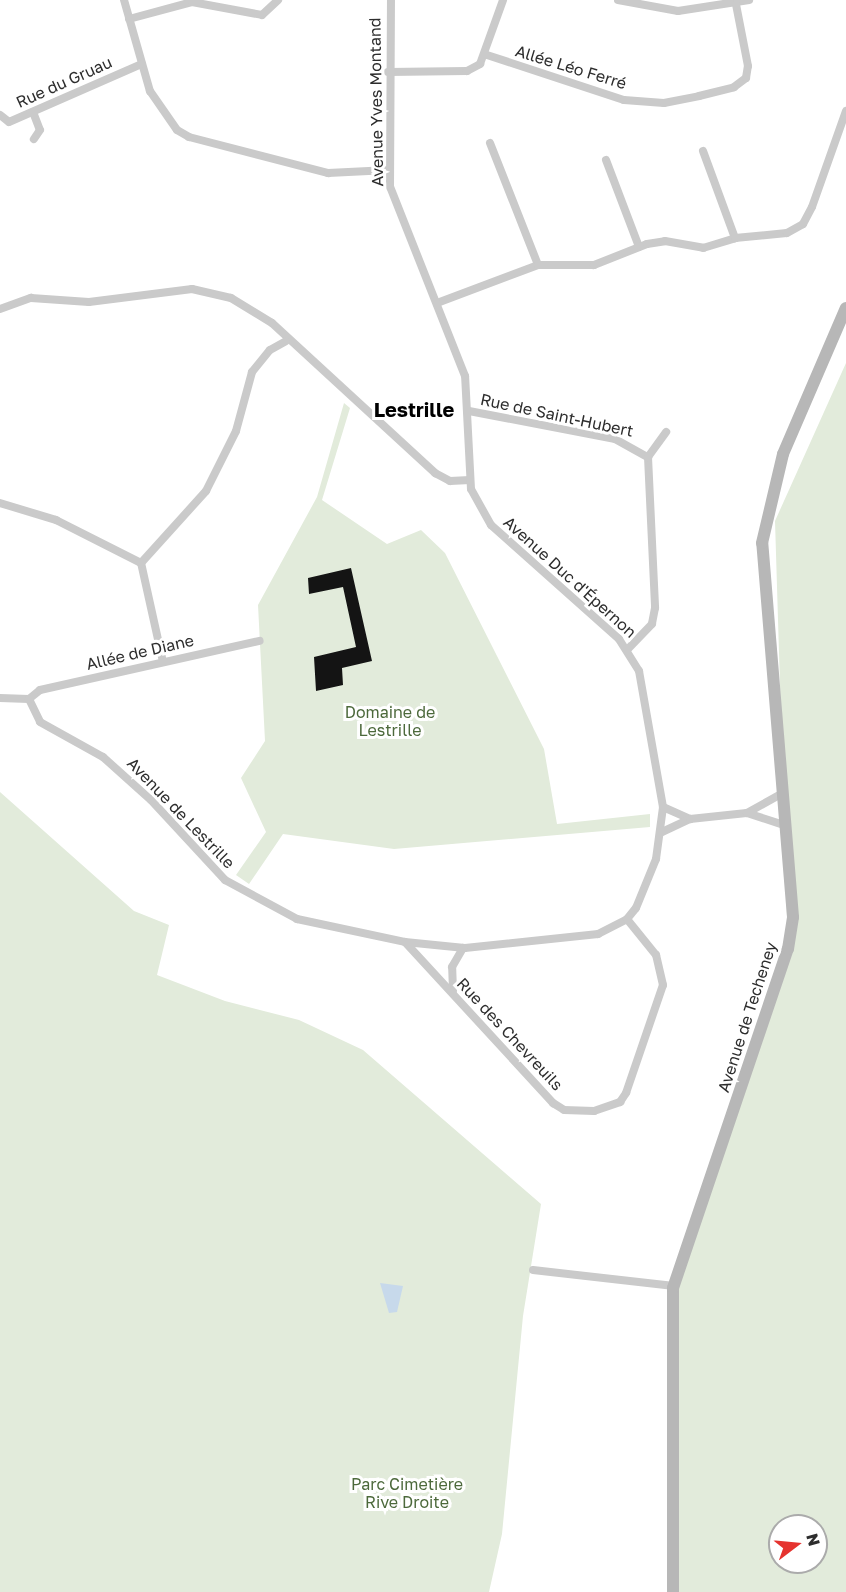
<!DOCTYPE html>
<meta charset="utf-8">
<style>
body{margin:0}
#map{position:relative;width:846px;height:1592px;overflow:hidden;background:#fff;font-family:"Golos Text",sans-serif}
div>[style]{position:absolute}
.green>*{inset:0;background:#e2ebdb}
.water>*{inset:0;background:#c7d9eb}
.building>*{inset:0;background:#141414}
.street>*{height:8px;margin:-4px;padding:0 4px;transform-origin:4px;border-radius:4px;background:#cacaca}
.secondary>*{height:12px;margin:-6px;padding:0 6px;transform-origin:6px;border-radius:6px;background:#b7b7b7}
span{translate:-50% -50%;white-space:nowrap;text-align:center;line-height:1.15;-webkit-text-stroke:6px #fff;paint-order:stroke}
.street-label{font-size:16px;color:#2d2d2d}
.park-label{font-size:16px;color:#4c693b}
.quarter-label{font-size:20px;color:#000;font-weight:700}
.north{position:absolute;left:768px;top:1514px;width:60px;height:60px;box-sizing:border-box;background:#fff;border:2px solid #ababab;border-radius:50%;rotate:74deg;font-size:16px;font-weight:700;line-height:24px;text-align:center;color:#2d2d2d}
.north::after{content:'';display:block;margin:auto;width:21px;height:27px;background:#e5332f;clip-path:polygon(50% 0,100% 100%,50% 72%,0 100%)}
</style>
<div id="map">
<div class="green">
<i style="clip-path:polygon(evenodd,846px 363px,846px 1592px,673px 1592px,673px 1289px,788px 949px,775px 521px,846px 363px,780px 1526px,816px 1526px,816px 1562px,780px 1562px,780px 1526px)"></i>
<i style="clip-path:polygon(344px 403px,350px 408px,322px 500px,387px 544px,421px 530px,445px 553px,544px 749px,557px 824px,650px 814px,650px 827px,394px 849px,283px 834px,249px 884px,236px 875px,266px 832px,241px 778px,265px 741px,258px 605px,317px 497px)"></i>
<i style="clip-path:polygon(0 792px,134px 911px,169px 925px,157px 975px,225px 1001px,299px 1020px,363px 1050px,541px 1204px,523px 1316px,502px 1534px,489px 1592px,0 1592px)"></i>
</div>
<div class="water">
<i style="clip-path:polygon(380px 1283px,403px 1286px,397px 1312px,389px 1313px)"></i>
</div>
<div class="building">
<i style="clip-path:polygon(351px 568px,372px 661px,342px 668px,343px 685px,316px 691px,314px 657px,356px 647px,343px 587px,309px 594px,308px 578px)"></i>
</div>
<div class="street">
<i style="left:124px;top:0;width:95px;rotate:74.1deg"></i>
<i style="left:150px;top:91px;width:47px;rotate:55.3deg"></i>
<i style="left:177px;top:130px;width:14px;rotate:30deg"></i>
<i style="left:189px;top:137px;width:144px;rotate:14.5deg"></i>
<i style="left:328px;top:173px;width:61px;rotate:-2.8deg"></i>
<i style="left:618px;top:0;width:61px;rotate:10.4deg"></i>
<i style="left:678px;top:11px;width:72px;rotate:-8.8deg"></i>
<i style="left:129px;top:19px;width:65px;rotate:-15.1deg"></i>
<i style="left:192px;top:2px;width:71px;rotate:10.5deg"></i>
<i style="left:262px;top:15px;width:22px;rotate:-43deg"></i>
<i style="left:487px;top:55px;width:144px;rotate:18.2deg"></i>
<i style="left:624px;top:100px;width:40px;rotate:4.3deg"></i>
<i style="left:664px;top:103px;width:36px;rotate:-11deg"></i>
<i style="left:699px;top:96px;width:36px;rotate:-14deg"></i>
<i style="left:734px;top:87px;width:15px;rotate:-37deg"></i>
<i style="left:746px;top:78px;width:12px;rotate:-81deg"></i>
<i style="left:748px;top:66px;width:63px;rotate:-101deg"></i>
<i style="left:388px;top:72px;width:79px;rotate:-0.7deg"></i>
<i style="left:467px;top:71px;width:15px;rotate:-28deg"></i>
<i style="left:480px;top:64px;width:68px;rotate:-70.2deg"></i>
<i style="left:33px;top:112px;width:19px;rotate:69deg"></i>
<i style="left:40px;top:130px;width:11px;rotate:124deg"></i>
<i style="left:0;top:115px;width:11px;rotate:38deg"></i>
<i style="left:9px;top:122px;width:145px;rotate:-23.6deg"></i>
<i style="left:490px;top:143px;width:131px;rotate:68.5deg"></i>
<i style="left:703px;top:151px;width:93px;rotate:69.8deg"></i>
<i style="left:606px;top:160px;width:93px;rotate:69.2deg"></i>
<i style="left:437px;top:303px;width:108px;rotate:-20.6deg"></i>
<i style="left:538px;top:265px;width:56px"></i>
<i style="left:594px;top:265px;width:57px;rotate:-21.6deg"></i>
<i style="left:647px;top:244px;width:18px;rotate:-9deg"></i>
<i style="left:665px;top:241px;width:39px;rotate:10deg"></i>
<i style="left:703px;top:248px;width:34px;rotate:-17deg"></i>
<i style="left:735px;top:238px;width:52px;rotate:-5.5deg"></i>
<i style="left:787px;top:233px;width:18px;rotate:-29deg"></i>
<i style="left:803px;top:224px;width:19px;rotate:-62deg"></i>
<i style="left:812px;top:207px;width:102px;rotate:-70.5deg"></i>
<i style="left:0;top:309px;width:33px;rotate:-20deg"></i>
<i style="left:31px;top:298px;width:58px;rotate:3.9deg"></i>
<i style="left:89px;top:302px;width:104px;rotate:-7.2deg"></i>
<i style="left:192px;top:289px;width:40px;rotate:13deg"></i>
<i style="left:231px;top:298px;width:48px;rotate:31.4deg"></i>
<i style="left:272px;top:323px;width:222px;rotate:42.6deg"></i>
<i style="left:435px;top:473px;width:17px;rotate:28deg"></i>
<i style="left:450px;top:481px;width:20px;rotate:-3deg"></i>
<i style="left:469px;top:411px;width:149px;rotate:10.9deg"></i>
<i style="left:615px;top:439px;width:38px;rotate:29deg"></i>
<i style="left:648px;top:457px;width:151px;rotate:87.3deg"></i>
<i style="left:655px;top:608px;width:16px;rotate:101deg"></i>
<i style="left:652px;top:624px;width:35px;rotate:134deg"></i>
<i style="left:648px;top:457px;width:31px;rotate:-54deg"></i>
<i style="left:0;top:503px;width:59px;rotate:16.9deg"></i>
<i style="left:56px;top:520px;width:95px;rotate:26.8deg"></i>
<i style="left:163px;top:662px;width:101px;rotate:-102.5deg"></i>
<i style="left:141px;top:563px;width:97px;rotate:-47.9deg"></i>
<i style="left:206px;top:491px;width:67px;rotate:-63.4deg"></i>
<i style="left:236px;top:431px;width:61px;rotate:-74.8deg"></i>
<i style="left:252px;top:372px;width:28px;rotate:-51deg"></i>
<i style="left:270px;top:350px;width:18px;rotate:-29deg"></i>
<i style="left:0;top:698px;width:29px;rotate:2deg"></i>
<i style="left:29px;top:699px;width:25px;rotate:64deg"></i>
<i style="left:40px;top:722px;width:72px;rotate:29.1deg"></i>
<i style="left:103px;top:757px;width:64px;rotate:41.9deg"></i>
<i style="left:151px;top:800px;width:109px;rotate:47.2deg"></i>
<i style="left:225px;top:880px;width:82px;rotate:28.4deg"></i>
<i style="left:297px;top:919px;width:110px;rotate:12deg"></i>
<i style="left:405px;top:942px;width:60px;rotate:5.7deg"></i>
<i style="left:465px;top:948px;width:134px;rotate:-6deg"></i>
<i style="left:598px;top:934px;width:33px;rotate:-27deg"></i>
<i style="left:627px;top:919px;width:14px;rotate:-51deg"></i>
<i style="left:636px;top:908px;width:53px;rotate:-67.8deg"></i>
<i style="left:656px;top:859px;width:52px;rotate:-82.3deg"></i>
<i style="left:663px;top:807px;width:138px;rotate:-100deg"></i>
<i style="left:639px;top:671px;width:38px;rotate:-122deg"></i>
<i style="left:619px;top:639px;width:171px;rotate:-138.3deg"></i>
<i style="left:491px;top:525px;width:41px;rotate:-119.1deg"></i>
<i style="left:471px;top:489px;width:113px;rotate:-93deg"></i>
<i style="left:465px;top:376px;width:203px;rotate:-111.6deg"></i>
<i style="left:390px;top:187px;width:187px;rotate:-89.7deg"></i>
<i style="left:29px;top:699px;width:14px;rotate:-39deg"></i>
<i style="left:40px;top:690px;width:225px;rotate:-12.6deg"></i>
<i style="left:663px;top:807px;width:30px;rotate:24deg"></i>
<i style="left:747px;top:813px;width:41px;rotate:-29.1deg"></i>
<i style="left:662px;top:832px;width:31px;rotate:-25deg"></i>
<i style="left:690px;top:819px;width:57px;rotate:-6deg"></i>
<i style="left:747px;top:813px;width:40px;rotate:18deg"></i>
<i style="left:405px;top:942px;width:219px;rotate:47.4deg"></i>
<i style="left:553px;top:1103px;width:13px;rotate:32deg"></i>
<i style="left:564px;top:1110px;width:30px;rotate:2deg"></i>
<i style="left:594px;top:1111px;width:28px;rotate:-19deg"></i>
<i style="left:620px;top:1102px;width:11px;rotate:-56deg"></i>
<i style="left:626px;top:1093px;width:114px;rotate:-71.1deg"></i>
<i style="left:663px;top:985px;width:31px;rotate:-103deg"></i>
<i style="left:656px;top:955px;width:46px;rotate:-128.9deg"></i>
<i style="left:453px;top:991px;width:24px;rotate:-92deg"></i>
<i style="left:452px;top:967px;width:22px;rotate:-60deg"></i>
<i style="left:533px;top:1270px;width:142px;rotate:6.5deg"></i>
</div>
<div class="secondary">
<i style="left:673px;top:1592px;width:304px;rotate:-90deg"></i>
<i style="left:673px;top:1288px;width:358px;rotate:-71.3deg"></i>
<i style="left:788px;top:949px;width:32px;rotate:-81deg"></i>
<i style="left:793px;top:917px;width:375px;rotate:-94.7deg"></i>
<i style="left:762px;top:543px;width:91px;rotate:-76.7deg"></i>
<i style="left:783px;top:454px;width:159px;rotate:-66.7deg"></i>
</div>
<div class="street-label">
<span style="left:571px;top:67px;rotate:17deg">Allée Léo Ferré</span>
<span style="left:64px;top:82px;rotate:-24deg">Rue du Gruau</span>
<span style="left:376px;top:102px;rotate:-91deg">Avenue Yves Montand</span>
<span style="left:557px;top:415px;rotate:12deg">Rue de Saint-Hubert</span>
<span style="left:570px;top:577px;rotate:42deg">Avenue Duc d'Épernon</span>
<span style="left:140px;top:652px;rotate:-13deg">Allée de Diane</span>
<span style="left:181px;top:813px;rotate:46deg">Avenue de Lestrille</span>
<span style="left:747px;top:1017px;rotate:-72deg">Avenue de Techeney</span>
<span style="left:510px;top:1034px;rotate:47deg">Rue des Chevreuils</span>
</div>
<div class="park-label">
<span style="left:390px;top:721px">Domaine de<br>Lestrille</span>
<span style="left:407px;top:1493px">Parc Cimetière<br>Rive Droite</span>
</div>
<div class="quarter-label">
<span style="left:414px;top:409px">Lestrille</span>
</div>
<div class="north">N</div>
</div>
